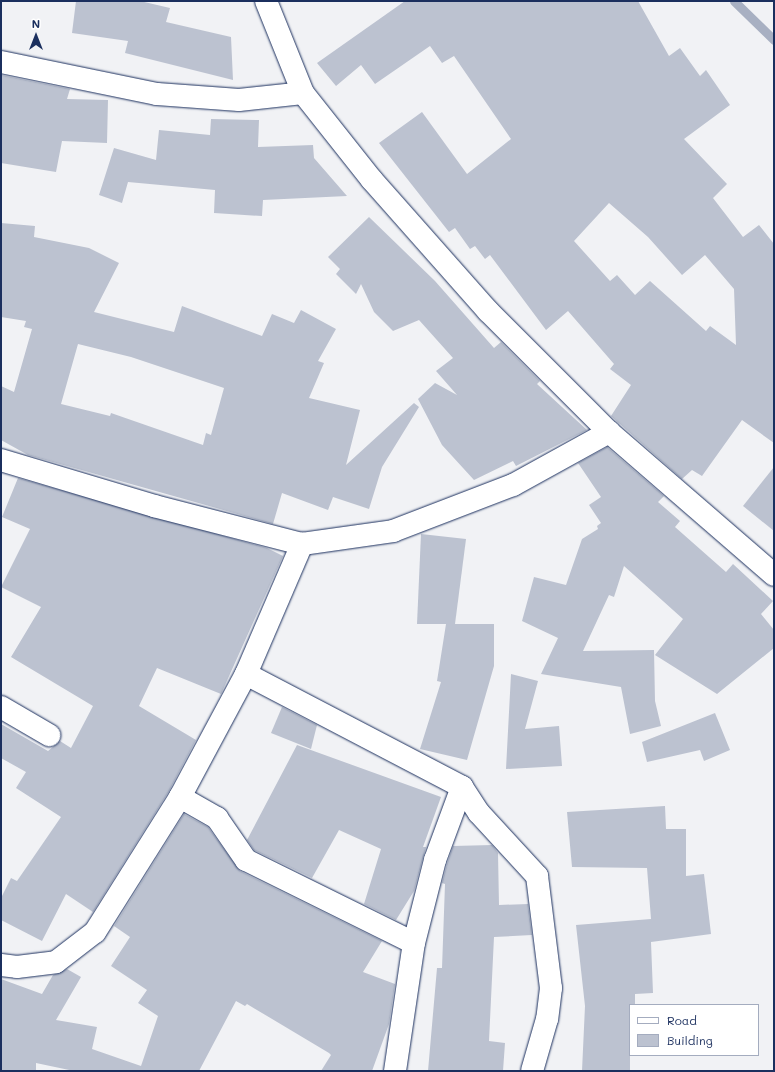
<!DOCTYPE html>
<style>
body{margin:0}
#map{position:relative;width:775px;height:1072px;overflow:hidden;background:#f1f2f5;font-family:Mali,sans-serif}
div>[style]{position:absolute}
.stream>*{height:9px;margin:-4.5px;padding:0 4.5px;transform-origin:4.5px;border-radius:4.5px;background:#a8b0c2}
.building>*{inset:0;background:#bcc2d0}
.roads{filter:drop-shadow(0 0 1px #1b2f5e) drop-shadow(0 0 1px #1b2f5e)}
.minor>*{height:22px;margin:-11px;padding:0 11px;transform-origin:11px;border-radius:11px;background:#fff}
span{translate:-50% -50%;white-space:nowrap;text-align:center;line-height:1.15;-webkit-text-stroke:3.5px #fff;paint-order:stroke}
.frame{position:absolute;inset:0;border:2px solid #1b2f5e;pointer-events:none}
.legend{position:absolute;left:629px;top:1004px;width:130px;height:52px;box-sizing:border-box;background:#fff;border:1px solid #a4acbf;margin:0;padding:5px 7px;list-style:none;font-size:12px;color:#1b2f5e}
.legend li{display:flex;align-items:center;gap:8px;height:20px}
.legend b{width:20px;border:1px solid #a4acbf}
.north{position:absolute;left:16px;top:16px;width:40px;height:40px;-webkit-text-stroke:3px #fff;paint-order:stroke;rotate:0deg;font-size:11px;font-weight:700;line-height:16px;text-align:center;color:#1b2f5e}
.north::after{content:'';display:block;margin:auto;width:14px;height:18px;background:#1b2f5e;clip-path:polygon(50% 0,100% 100%,50% 72%,0 100%)}
</style>
<div id="map">
<div class="stream">
<i style="left:734px;top:1px;width:56px;rotate:44.3deg"></i>
</div>
<div class="building">
<i style="clip-path:polygon(76px 1px,140px 1px,170px 8px,166px 22px,231px 37px,233px 80px,125px 53px,128px 41px,72px 33px)"></i>
<i style="clip-path:polygon(evenodd,405px 1px,638px 1px,669px 56px,680px 48px,700px 76px,706px 70px,730px 105px,684px 139px,727px 184px,713px 198px,743px 237px,759px 225px,774px 244px,774px 443px,742px 420px,702px 476px,692px 470px,682px 479px,611px 416px,631px 385px,610px 369px,614px 364px,568px 311px,546px 330px,490px 255px,485px 259px,475px 246px,470px 249px,455px 228px,449px 232px,379px 143px,422px 112px,467px 174px,511px 139px,454px 56px,442px 63px,430px 46px,375px 84px,361px 65px,336px 86px,317px 63px,405px 1px,609px 203px,648px 237px,682px 275px,705px 255px,734px 289px,736px 345px,710px 326px,706px 331px,650px 281px,635px 295px,617px 275px,610px 281px,574px 241px,609px 203px)"></i>
<i style="clip-path:polygon(1px 75px,70px 89px,67px 99px,108px 100px,107px 143px,62px 141px,56px 172px,1px 163px)"></i>
<i style="clip-path:polygon(211px 119px,259px 120px,258px 147px,313px 145px,314px 158px,347px 196px,263px 200px,262px 216px,214px 213px,215px 190px,128px 182px,122px 203px,99px 195px,114px 148px,156px 160px,159px 130px,210px 135px)"></i>
<i style="clip-path:polygon(369px 217px,435px 281px,494px 348px,501px 342px,540px 381px,537px 384px,587px 430px,516px 466px,513px 461px,474px 480px,442px 445px,418px 399px,435px 383px,457px 395px,436px 371px,453px 358px,419px 320px,393px 331px,374px 312px,361px 284px,356px 294px,336px 274px,340px 269px,328px 257px)"></i>
<i style="clip-path:polygon(evenodd,1px 223px,35px 226px,34px 237px,89px 248px,119px 263px,94px 312px,174px 332px,182px 306px,262px 336px,272px 314px,294px 323px,301px 310px,336px 329px,318px 361px,324px 363px,309px 398px,360px 410px,346px 465px,414px 403px,419px 407px,382px 467px,369px 509px,333px 497px,328px 510px,282px 493px,273px 524px,28px 455px,1px 440px,1px 386px,14px 392px,32px 329px,24px 327px,26px 321px,1px 317px,1px 223px,78px 344px,131px 357px,224px 388px,211px 435px,206px 433px,203px 445px,111px 413px,110px 416px,61px 404px,78px 344px)"></i>
<i style="clip-path:polygon(607px 447px,664px 496px,658px 502px,680px 521px,675px 527px,726px 572px,733px 564px,773px 601px,761px 614px,774px 630px,774px 648px,717px 694px,655px 655px,683px 619px,624px 566px,614px 597px,609px 595px,583px 651px,654px 650px,655px 701px,661px 726px,630px 734px,621px 687px,541px 674px,558px 638px,522px 621px,534px 577px,566px 585px,582px 539px,598px 529px,597px 526px,601px 523px,589px 505px,601px 497px,578px 463px)"></i>
<i style="clip-path:polygon(774px 467px,774px 531px,743px 506px)"></i>
<i style="clip-path:polygon(18px 478px,267px 548px,283px 556px,221px 694px,157px 668px,139px 706px,196px 740px,169px 791px,93px 912px,66px 894px,42px 941px,1px 920px,1px 898px,11px 878px,17px 881px,61px 817px,16px 788px,26px 772px,1px 758px,1px 724px,48px 751px,60px 741px,71px 748px,93px 706px,11px 657px,41px 607px,1px 587px,30px 529px,2px 517px)"></i>
<i style="clip-path:polygon(421px 534px,466px 539px,455px 624px,417px 624px)"></i>
<i style="clip-path:polygon(446px 624px,494px 624px,494px 666px,467px 760px,420px 749px,441px 682px,437px 681px)"></i>
<i style="clip-path:polygon(511px 674px,538px 681px,525px 729px,559px 726px,562px 766px,506px 769px)"></i>
<i style="clip-path:polygon(282px 707px,317px 725px,311px 749px,271px 733px)"></i>
<i style="clip-path:polygon(715px 713px,730px 750px,704px 761px,700px 750px,647px 762px,642px 742px)"></i>
<i style="clip-path:polygon(297px 745px,441px 797px,423px 847px,426px 847px,414px 891px,396px 920px,364px 904px,381px 849px,339px 830px,312px 878px,254px 850px,247px 840px)"></i>
<i style="clip-path:polygon(665px 806px,666px 829px,686px 829px,686px 876px,704px 874px,711px 934px,651px 942px,653px 993px,635px 994px,635px 1005px,630px 1005px,630px 1071px,582px 1071px,585px 1006px,576px 925px,651px 919px,647px 868px,572px 867px,567px 812px)"></i>
<i style="clip-path:polygon(184px 814px,208px 827px,240px 871px,382px 941px,363px 972px,395px 984px,389px 1024px,372px 1071px,321px 1071px,331px 1055px,329px 1053px,247px 1004px,245px 1006px,236px 1001px,199px 1071px,74px 1071px,36px 1063px,36px 1071px,2px 1071px,1px 979px,42px 994px,53px 975px,67px 969px,81px 977px,56px 1020px,97px 1027px,92px 1049px,141px 1066px,158px 1016px,138px 1003px,147px 990px,111px 966px,130px 937px,114px 926px)"></i>
<i style="clip-path:polygon(492px 845px,498px 853px,499px 905px,528px 904px,532px 935px,494px 937px,489px 1041px,505px 1043px,503px 1071px,428px 1071px,437px 968px,442px 968px,445px 884px,442px 883px,447px 864px,453px 846px)"></i>
</div>
<div class="roads">
<div class="minor">
<i style="left:266px;top:1px;width:99px;rotate:68.1deg"></i>
<i style="left:303px;top:93px;width:111px;rotate:51.6deg"></i>
<i style="left:372px;top:180px;width:175px;rotate:48.5deg"></i>
<i style="left:488px;top:311px;width:171px;rotate:45deg"></i>
<i style="left:609px;top:432px;width:218px;rotate:40.9deg"></i>
<i style="left:1px;top:62px;width:159px;rotate:11.6deg"></i>
<i style="left:157px;top:94px;width:82px;rotate:4.2deg"></i>
<i style="left:239px;top:100px;width:64px;rotate:-6.2deg"></i>
<i style="left:1px;top:460px;width:160px;rotate:16.7deg"></i>
<i style="left:154px;top:506px;width:153px;rotate:14.4deg"></i>
<i style="left:302px;top:544px;width:92px;rotate:-8.1deg"></i>
<i style="left:393px;top:531px;width:129px;rotate:-21deg"></i>
<i style="left:513px;top:485px;width:110px;rotate:-28.9deg"></i>
<i style="left:246px;top:674px;width:244px;rotate:27.6deg"></i>
<i style="left:462px;top:787px;width:31px;rotate:57deg"></i>
<i style="left:479px;top:813px;width:86px;rotate:47.4deg"></i>
<i style="left:537px;top:876px;width:113px;rotate:82.9deg"></i>
<i style="left:551px;top:988px;width:31px;rotate:97deg"></i>
<i style="left:547px;top:1019px;width:54px;rotate:106.1deg"></i>
<i style="left:1px;top:707px;width:56px;rotate:30.3deg"></i>
<i style="left:180px;top:797px;width:43px;rotate:29.6deg"></i>
<i style="left:217px;top:818px;width:51px;rotate:55.4deg"></i>
<i style="left:246px;top:860px;width:187px;rotate:26.3deg"></i>
<i style="left:1px;top:965px;width:16px;rotate:7deg"></i>
<i style="left:17px;top:967px;width:39px;rotate:-7deg"></i>
<i style="left:56px;top:962px;width:49px;rotate:-37.6deg"></i>
<i style="left:95px;top:932px;width:160px;rotate:-57.8deg"></i>
<i style="left:180px;top:797px;width:140px;rotate:-61.8deg"></i>
<i style="left:246px;top:674px;width:142px;rotate:-66.7deg"></i>
<i style="left:395px;top:1071px;width:129px;rotate:-81.6deg"></i>
<i style="left:414px;top:943px;width:86px;rotate:-75.8deg"></i>
<i style="left:435px;top:860px;width:78px;rotate:-69.7deg"></i>
</div>
</div>
<div class="frame"></div>
<ul class="legend">
<li><b style="height:5px;background:#fff"></b>Road</li>
<li><b style="height:11px;background:#bcc2d0"></b>Building</li>
</ul>
<div class="north">N</div>
</div>
